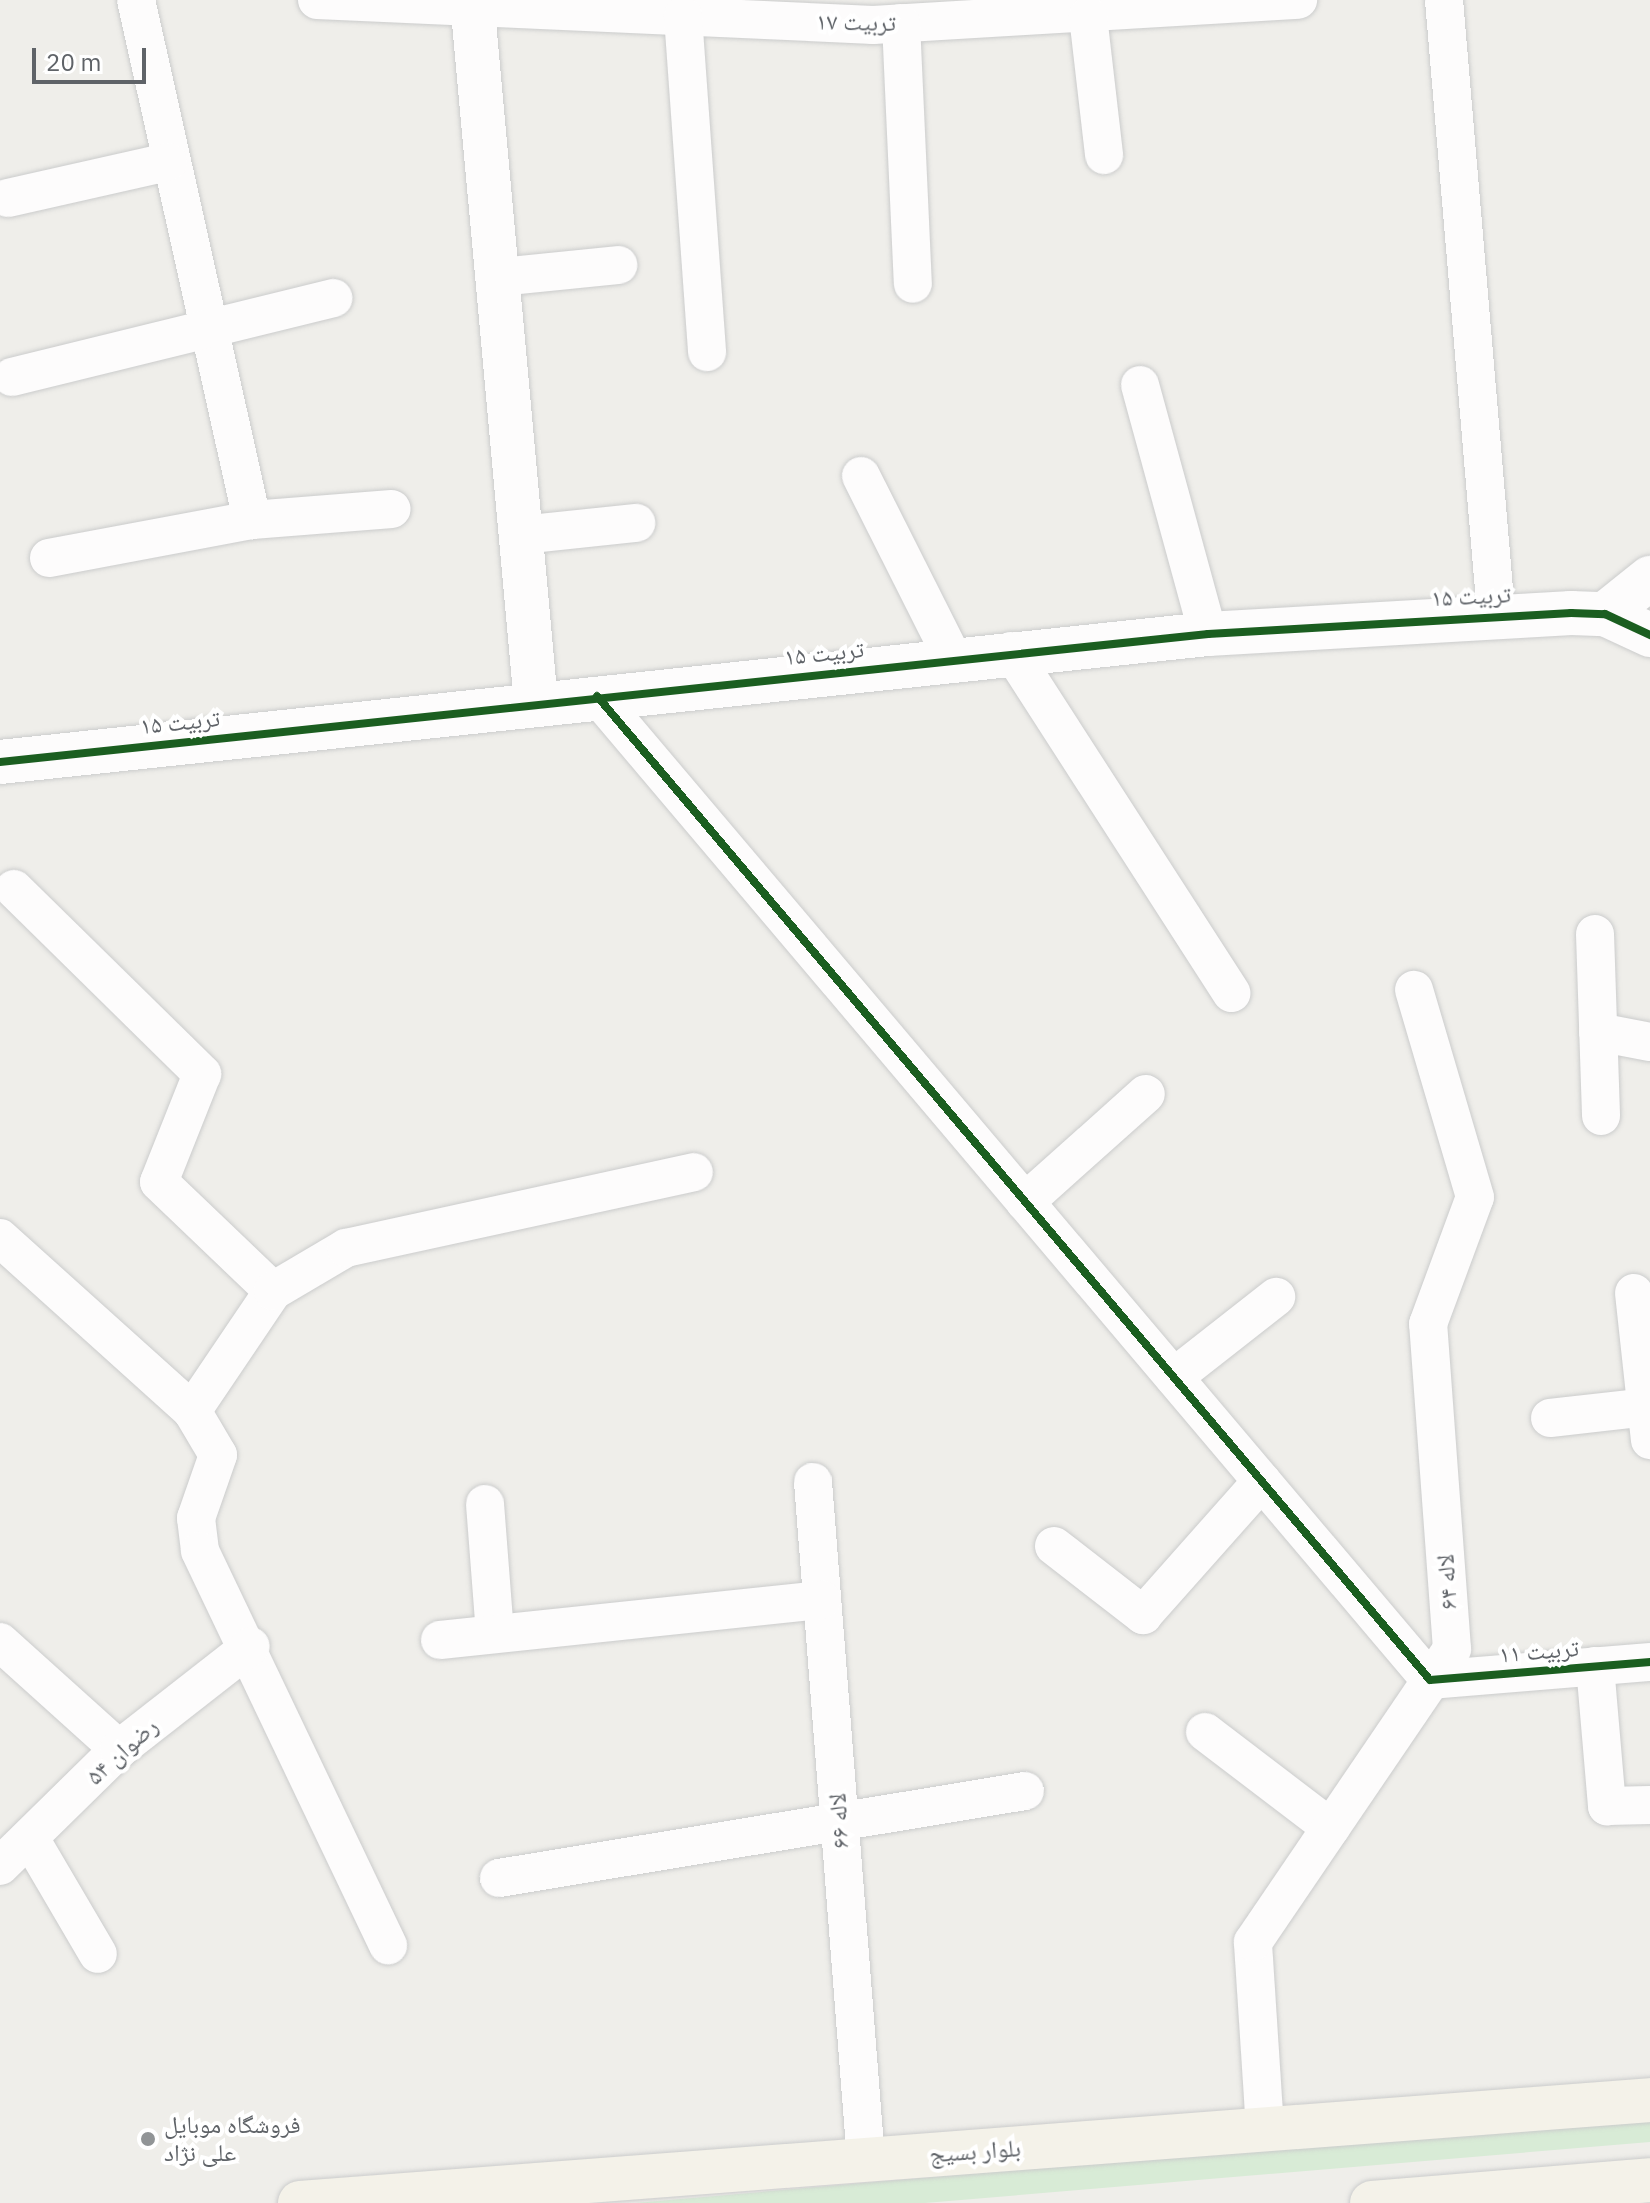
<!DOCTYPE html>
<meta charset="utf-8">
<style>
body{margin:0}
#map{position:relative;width:1650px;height:2203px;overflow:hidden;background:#efeeea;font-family:"IBM Plex Sans","Noto Naskh Arabic",sans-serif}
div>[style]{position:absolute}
.green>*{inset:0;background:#d8ebd6}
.roads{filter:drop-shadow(0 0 2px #cbcccc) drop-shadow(0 0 2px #cbcccc)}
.street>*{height:38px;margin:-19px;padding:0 19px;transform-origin:19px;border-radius:19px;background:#fdfcfc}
.secondary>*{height:44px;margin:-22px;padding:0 22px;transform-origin:22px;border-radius:22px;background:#fdfcfc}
.primary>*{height:44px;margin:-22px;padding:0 22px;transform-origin:22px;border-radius:22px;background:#f4f2e9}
.cycleway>*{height:8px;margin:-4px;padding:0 4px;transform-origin:4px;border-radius:4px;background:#1b5e20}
.dots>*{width:22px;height:22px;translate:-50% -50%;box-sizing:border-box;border:4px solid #fff;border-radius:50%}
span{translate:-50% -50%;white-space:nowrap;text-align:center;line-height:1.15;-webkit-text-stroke:8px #fff;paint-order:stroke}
.street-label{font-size:24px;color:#5f6368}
.poi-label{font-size:24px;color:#5f6368}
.left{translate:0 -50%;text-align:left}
.scale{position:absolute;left:32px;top:48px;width:114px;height:36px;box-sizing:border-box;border:4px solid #5f6368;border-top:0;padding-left:10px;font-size:24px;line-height:28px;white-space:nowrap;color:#5f6368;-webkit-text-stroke:6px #fff;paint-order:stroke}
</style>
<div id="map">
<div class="green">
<i style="clip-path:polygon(1650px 2114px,1650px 2142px,925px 2203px,635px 2203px)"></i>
</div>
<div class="roads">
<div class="street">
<i style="left:136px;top:0;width:533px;rotate:77.42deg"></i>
<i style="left:317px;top:0;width:557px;rotate:2.57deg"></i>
<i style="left:873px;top:25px;width:426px;rotate:-3.4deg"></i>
<i style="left:1444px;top:0;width:615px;rotate:85.15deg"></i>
<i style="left:683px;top:16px;width:337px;rotate:85.9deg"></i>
<i style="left:1088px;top:16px;width:140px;rotate:83.4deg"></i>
<i style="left:901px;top:23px;width:261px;rotate:87.4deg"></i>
<i style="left:8px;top:198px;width:164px;rotate:-12.7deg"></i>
<i style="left:500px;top:277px;width:119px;rotate:-5.8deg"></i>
<i style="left:12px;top:377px;width:331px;rotate:-13.8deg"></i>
<i style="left:1140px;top:385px;width:258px;rotate:74.7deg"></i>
<i style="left:861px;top:476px;width:205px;rotate:63.3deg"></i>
<i style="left:521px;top:535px;width:116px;rotate:-6deg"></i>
<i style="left:49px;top:558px;width:207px;rotate:-10.6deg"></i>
<i style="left:252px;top:520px;width:140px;rotate:-4.5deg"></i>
<i style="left:1011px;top:651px;width:407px;rotate:57.2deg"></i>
<i style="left:597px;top:696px;width:1289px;rotate:49.75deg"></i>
<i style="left:1430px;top:1680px;width:221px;rotate:-4.7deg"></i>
<i style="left:14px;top:889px;width:264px;rotate:44.5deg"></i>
<i style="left:202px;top:1074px;width:116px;rotate:111.7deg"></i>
<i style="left:159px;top:1182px;width:158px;rotate:43.7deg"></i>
<i style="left:273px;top:1291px;width:145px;rotate:124deg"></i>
<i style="left:1595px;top:934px;width:182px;rotate:88.1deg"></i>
<i style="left:1598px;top:1032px;width:53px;rotate:10.9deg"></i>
<i style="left:1025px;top:1202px;width:162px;rotate:-41.8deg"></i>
<i style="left:0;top:1238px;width:258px;rotate:42deg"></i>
<i style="left:192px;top:1411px;width:51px;rotate:59.4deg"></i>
<i style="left:218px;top:1455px;width:67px;rotate:109.2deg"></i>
<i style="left:196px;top:1518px;width:33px;rotate:83deg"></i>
<i style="left:200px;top:1551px;width:437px;rotate:64.5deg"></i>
<i style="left:273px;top:1291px;width:85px;rotate:-30.5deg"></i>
<i style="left:346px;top:1248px;width:356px;rotate:-12.3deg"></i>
<i style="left:1634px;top:1293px;width:148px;rotate:83.8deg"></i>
<i style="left:1174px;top:1377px;width:130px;rotate:-38.1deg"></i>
<i style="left:1550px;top:1418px;width:97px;rotate:-6.5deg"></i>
<i style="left:813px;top:1482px;width:680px;rotate:85.53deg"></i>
<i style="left:485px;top:1504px;width:130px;rotate:85.6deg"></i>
<i style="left:1054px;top:1546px;width:113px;rotate:37.8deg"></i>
<i style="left:1143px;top:1615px;width:179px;rotate:-48.4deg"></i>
<i style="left:440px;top:1640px;width:384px;rotate:-6deg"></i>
<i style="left:0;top:1642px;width:160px;rotate:42deg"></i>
<i style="left:1595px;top:1666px;width:141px;rotate:85.1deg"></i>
<i style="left:1607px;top:1806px;width:43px;rotate:-1.3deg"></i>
<i style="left:1205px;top:1732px;width:158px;rotate:37.3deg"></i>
<i style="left:31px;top:1840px;width:132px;rotate:59.6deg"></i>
<i style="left:0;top:1866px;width:167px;rotate:-44.5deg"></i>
<i style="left:119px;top:1749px;width:167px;rotate:-38deg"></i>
<i style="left:499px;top:1878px;width:533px;rotate:-9.39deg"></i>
<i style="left:1265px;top:2129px;width:187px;rotate:-93.7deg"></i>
<i style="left:1253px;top:1942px;width:354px;rotate:-55.8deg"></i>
<i style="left:1452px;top:1649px;width:326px;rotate:-94.2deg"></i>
<i style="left:1428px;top:1324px;width:135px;rotate:-69.7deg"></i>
<i style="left:1475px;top:1197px;width:216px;rotate:-106.4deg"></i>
</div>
<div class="secondary">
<i style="left:472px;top:0;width:706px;rotate:84.8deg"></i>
<i style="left:1605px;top:614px;width:58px;rotate:-38.7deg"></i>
<i style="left:0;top:762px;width:1215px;rotate:-6.05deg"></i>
<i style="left:1208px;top:634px;width:364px;rotate:-3.3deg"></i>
<i style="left:1571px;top:613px;width:34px;rotate:2deg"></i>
<i style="left:1605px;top:614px;width:50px;rotate:25deg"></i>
</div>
<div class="primary">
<i style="left:300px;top:2203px;width:1354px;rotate:-4.36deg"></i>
<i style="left:1372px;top:2203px;width:279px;rotate:-4.7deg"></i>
</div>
</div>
<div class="cycleway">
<i style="left:597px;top:696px;width:1289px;rotate:49.75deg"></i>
<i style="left:1430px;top:1680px;width:221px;rotate:-4.7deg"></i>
<i style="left:0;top:762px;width:1215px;rotate:-6.05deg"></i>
<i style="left:1208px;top:634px;width:364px;rotate:-3.3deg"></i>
<i style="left:1571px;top:613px;width:34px;rotate:2deg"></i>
<i style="left:1605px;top:614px;width:50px;rotate:25deg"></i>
</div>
<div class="dots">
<i style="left:148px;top:2139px;background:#919496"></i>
</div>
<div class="street-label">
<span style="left:856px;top:22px;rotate:1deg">تربیت ۱۷</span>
<span style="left:1471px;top:596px;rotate:-3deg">تربیت ۱۵</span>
<span style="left:824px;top:653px;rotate:-6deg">تربیت ۱۵</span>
<span style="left:180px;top:722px;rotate:-6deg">تربیت ۱۵</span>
<span style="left:1447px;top:1582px;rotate:-94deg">لاله ۶۴</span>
<span style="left:1539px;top:1651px;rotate:-5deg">تربیت ۱۱</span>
<span style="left:122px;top:1751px;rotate:-42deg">رضوان ۵۴</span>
<span style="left:839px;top:1821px;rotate:-94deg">لاله ۶۶</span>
<span style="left:975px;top:2151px;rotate:-4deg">بلوار بسیج</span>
</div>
<div class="poi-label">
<span class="left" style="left:164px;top:2139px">فروشگاه موبایل<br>علی نژاد</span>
</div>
<div class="scale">20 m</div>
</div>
